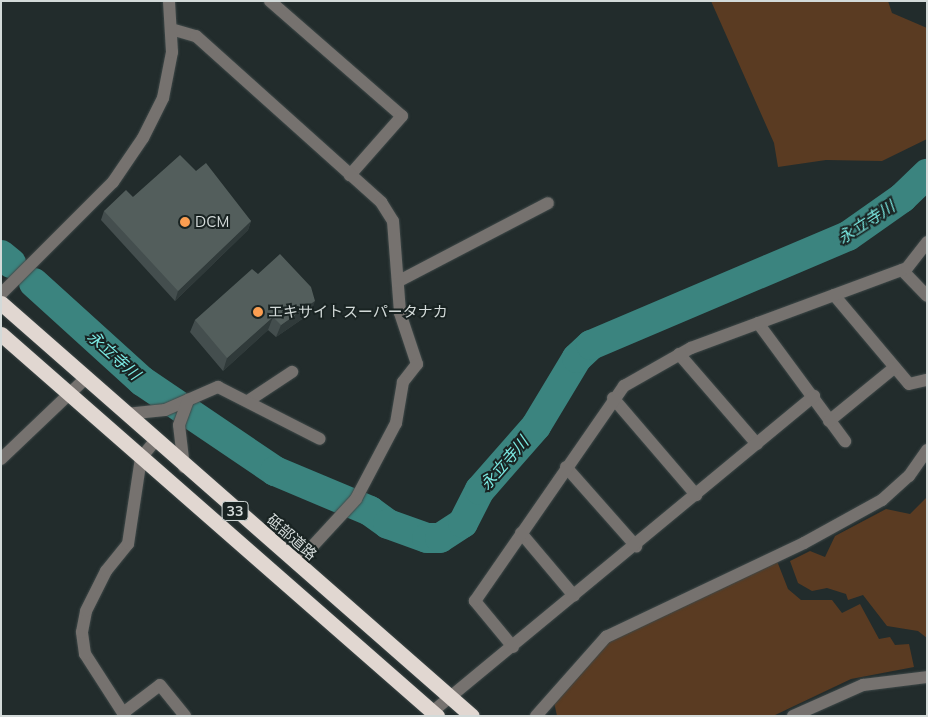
<!DOCTYPE html>
<meta charset="utf-8">
<style>
body{margin:0}
#map{position:relative;width:928px;height:717px;overflow:hidden;background:#222c2c;font-family:Mulish,"Noto Sans JP",sans-serif}
div>[style]{position:absolute}
.green>*{inset:0;background:#5a3b22}
.river>*{height:30px;margin:-15px;padding:0 15px;transform-origin:15px;border-radius:15px;background:#3b847f}
.roads{filter:drop-shadow(0 0 1px #3e4848) drop-shadow(0 0 1px #3e4848)}
.minor>*{height:12px;margin:-6px;padding:0 6px;transform-origin:6px;border-radius:6px;background:#76726f}
.highway>*{height:15px;margin:-7.5px;padding:0 7.5px;transform-origin:7.5px;border-radius:7.5px;background:#e1d7d1}
.wall>*{inset:0;background:#444e4e}
.shaded-wall>*{inset:0;background:#303a3a}
.building>*{inset:0;background:#535e5c}
.dots>*{width:14px;height:14px;translate:-50% -50%;box-sizing:border-box;border:2px solid #192322;border-radius:50%}
span{translate:-50% -50%;white-space:nowrap;text-align:center;line-height:1.15;-webkit-text-stroke:4px #192322;paint-order:stroke}
.shield-label span{padding:1px 4px;background:#192322;border:1px solid;border-radius:4px;-webkit-text-stroke-width:0}
.shield-label{font-size:14px;color:#d3dad9;font-weight:700}
.poi-label{font-size:15px;color:#d3dad9}
.left{translate:0 -50%;text-align:left}
.street-label{font-size:15px;color:#d3dad9}
.water-label{font-size:16px;color:#7beae3;font-style:italic}
.frame{position:absolute;inset:0;border:2px solid #d3dad9;pointer-events:none}
</style>
<div id="map">
<div class="green">
<i style="clip-path:polygon(711px 1px,888px 1px,892px 13px,927px 28px,927px 139px,882px 161px,826px 160px,778px 167px,774px 143px)"></i>
<i style="clip-path:polygon(927px 497px,927px 638px,918px 631px,887px 626px,863px 595px,848px 600px,846px 594px,827px 588px,812px 591px,798px 583px,790px 561px,810px 551px,825px 557px,835px 536px,886px 509px,910px 514px)"></i>
<i style="clip-path:polygon(777px 561px,788px 589px,801px 600px,832px 600px,842px 613px,860px 604px,879px 639px,890px 637px,895px 645px,909px 644px,914px 667px,851px 679px,773px 716px,557px 716px,554px 702px,608px 642px)"></i>
</div>
<div class="river">
<i style="left:1px;top:255px;width:13px;rotate:39deg"></i>
<i style="left:34px;top:283px;width:146px;rotate:42.2deg"></i>
<i style="left:142px;top:381px;width:161px;rotate:34.1deg"></i>
<i style="left:275px;top:471px;width:103px;rotate:22.8deg"></i>
<i style="left:370px;top:511px;width:22px;rotate:36deg"></i>
<i style="left:388px;top:524px;width:41px;rotate:19.7deg"></i>
<i style="left:427px;top:538px;width:13px"></i>
<i style="left:440px;top:538px;width:27px;rotate:-33deg"></i>
<i style="left:463px;top:523px;width:37px;rotate:-63deg"></i>
<i style="left:480px;top:490px;width:85px;rotate:-48.8deg"></i>
<i style="left:536px;top:426px;width:79px;rotate:-58.9deg"></i>
<i style="left:577px;top:358px;width:19px;rotate:-43deg"></i>
<i style="left:591px;top:345px;width:279px;rotate:-23deg"></i>
<i style="left:848px;top:236px;width:66px;rotate:-35.1deg"></i>
<i style="left:902px;top:198px;width:35px;rotate:-44deg"></i>
</div>
<div class="roads">
<div class="minor">
<i style="left:270px;top:1px;width:175px;rotate:41.1deg"></i>
<i style="left:402px;top:116px;width:79px;rotate:131.4deg"></i>
<i style="left:171px;top:29px;width:26px;rotate:16deg"></i>
<i style="left:196px;top:36px;width:249px;rotate:41.9deg"></i>
<i style="left:381px;top:202px;width:22px;rotate:58deg"></i>
<i style="left:393px;top:221px;width:92px;rotate:85.6deg"></i>
<i style="left:400px;top:313px;width:54px;rotate:71.6deg"></i>
<i style="left:417px;top:364px;width:23px;rotate:128deg"></i>
<i style="left:403px;top:382px;width:42px;rotate:99.7deg"></i>
<i style="left:396px;top:423px;width:86px;rotate:117.8deg"></i>
<i style="left:356px;top:499px;width:88px;rotate:132.7deg"></i>
<i style="left:902px;top:270px;width:36px;rotate:46deg"></i>
<i style="left:399px;top:281px;width:168px;rotate:-27.6deg"></i>
<i style="left:1px;top:294px;width:158px;rotate:-45deg"></i>
<i style="left:113px;top:182px;width:53px;rotate:-55.7deg"></i>
<i style="left:143px;top:138px;width:45px;rotate:-63.4deg"></i>
<i style="left:163px;top:98px;width:47px;rotate:-78.9deg"></i>
<i style="left:172px;top:52px;width:51px;rotate:-93.4deg"></i>
<i style="left:834px;top:295px;width:116px;rotate:49.9deg"></i>
<i style="left:909px;top:384px;width:18px;rotate:-13deg"></i>
<i style="left:758px;top:323px;width:147px;rotate:53.6deg"></i>
<i style="left:679px;top:354px;width:119px;rotate:49.1deg"></i>
<i style="left:613px;top:398px;width:128px;rotate:49.4deg"></i>
<i style="left:248px;top:401px;width:53px;rotate:-33.4deg"></i>
<i style="left:126px;top:414px;width:39px;rotate:-6deg"></i>
<i style="left:165px;top:410px;width:58px;rotate:-23.5deg"></i>
<i style="left:218px;top:387px;width:114px;rotate:27deg"></i>
<i style="left:829px;top:421px;width:84px;rotate:-39.2deg"></i>
<i style="left:1px;top:459px;width:119px;rotate:-43.6deg"></i>
<i style="left:184px;top:467px;width:42px;rotate:-96.8deg"></i>
<i style="left:179px;top:425px;width:27px;rotate:-70deg"></i>
<i style="left:566px;top:467px;width:106px;rotate:48.5deg"></i>
<i style="left:521px;top:533px;width:82px;rotate:49.9deg"></i>
<i style="left:513px;top:647px;width:60px;rotate:-129.6deg"></i>
<i style="left:475px;top:601px;width:262px;rotate:-55.3deg"></i>
<i style="left:624px;top:386px;width:77px;rotate:-29.6deg"></i>
<i style="left:691px;top:348px;width:230px;rotate:-20.3deg"></i>
<i style="left:907px;top:268px;width:33px;rotate:-52deg"></i>
<i style="left:432px;top:712px;width:496px;rotate:-39.6deg"></i>
<i style="left:123px;top:713px;width:46px;rotate:-37.1deg"></i>
<i style="left:160px;top:685px;width:40px;rotate:51deg"></i>
<i style="left:125px;top:716px;width:74px;rotate:-122.8deg"></i>
<i style="left:85px;top:654px;width:22px;rotate:-98deg"></i>
<i style="left:82px;top:632px;width:21px;rotate:-79deg"></i>
<i style="left:86px;top:611px;width:45px;rotate:-63.4deg"></i>
<i style="left:106px;top:571px;width:35px;rotate:-51deg"></i>
<i style="left:128px;top:544px;width:87px;rotate:-81.4deg"></i>
<i style="left:141px;top:458px;width:22px;rotate:-51deg"></i>
<i style="left:536px;top:716px;width:106px;rotate:-48.5deg"></i>
<i style="left:606px;top:637px;width:219px;rotate:-25.4deg"></i>
<i style="left:804px;top:543px;width:89px;rotate:-28.9deg"></i>
<i style="left:882px;top:500px;width:36px;rotate:-42deg"></i>
<i style="left:909px;top:476px;width:32px;rotate:-55deg"></i>
<i style="left:793px;top:716px;width:77px;rotate:-23.9deg"></i>
<i style="left:863px;top:685px;width:64px;rotate:-7.1deg"></i>
</div>
<div class="highway">
<i style="left:1px;top:303px;width:626px;rotate:41.25deg"></i>
<i style="left:1px;top:334px;width:580px;rotate:41.22deg"></i>
</div>
</div>
<div class="wall">
<i style="clip-path:polygon(196px 171px,251px 221px,248px 230px,175px 301px,101px 220px,104px 211px,133px 197px)"></i>
<i style="clip-path:polygon(258px 274px,311px 313px,276px 337px,268px 330px,223px 371px,190px 332px,195px 320px)"></i>
</div>
<div class="shaded-wall">
<i style="clip-path:polygon(251px 221px,248px 230px,175px 301px,178px 291px)"></i>
<i style="clip-path:polygon(315px 301px,311px 313px,276px 337px,281px 325px)"></i>
<i style="clip-path:polygon(273px 317px,268px 330px,223px 371px,227px 358px)"></i>
</div>
<div class="building">
<i style="clip-path:polygon(180px 155px,196px 171px,206px 163px,251px 221px,178px 291px,104px 211px,126px 190px,133px 197px)"></i>
<i style="clip-path:polygon(280px 254px,311px 287px,315px 301px,281px 325px,273px 317px,227px 358px,195px 320px,252px 269px,258px 274px)"></i>
</div>
<div class="dots">
<i style="left:185px;top:222px;background:#fb9e51"></i>
<i style="left:258px;top:312px;background:#fb9e51"></i>
</div>
<div class="shield-label">
<span style="left:235px;top:511px">33</span>
</div>
<div class="poi-label">
<span class="left" style="left:195px;top:222px">DCM</span>
<span class="left" style="left:268px;top:312px">エキサイトスーパータナカ</span>
</div>
<div class="street-label">
<span style="left:292px;top:537px;rotate:41deg">砥部道路</span>
</div>
<div class="water-label">
<span style="left:866px;top:222px;rotate:-33deg">永立寺川</span>
<span style="left:114px;top:355px;rotate:42deg">永立寺川</span>
<span style="left:504px;top:463px;rotate:-49deg">永立寺川</span>
</div>
<div class="frame"></div>
</div>
